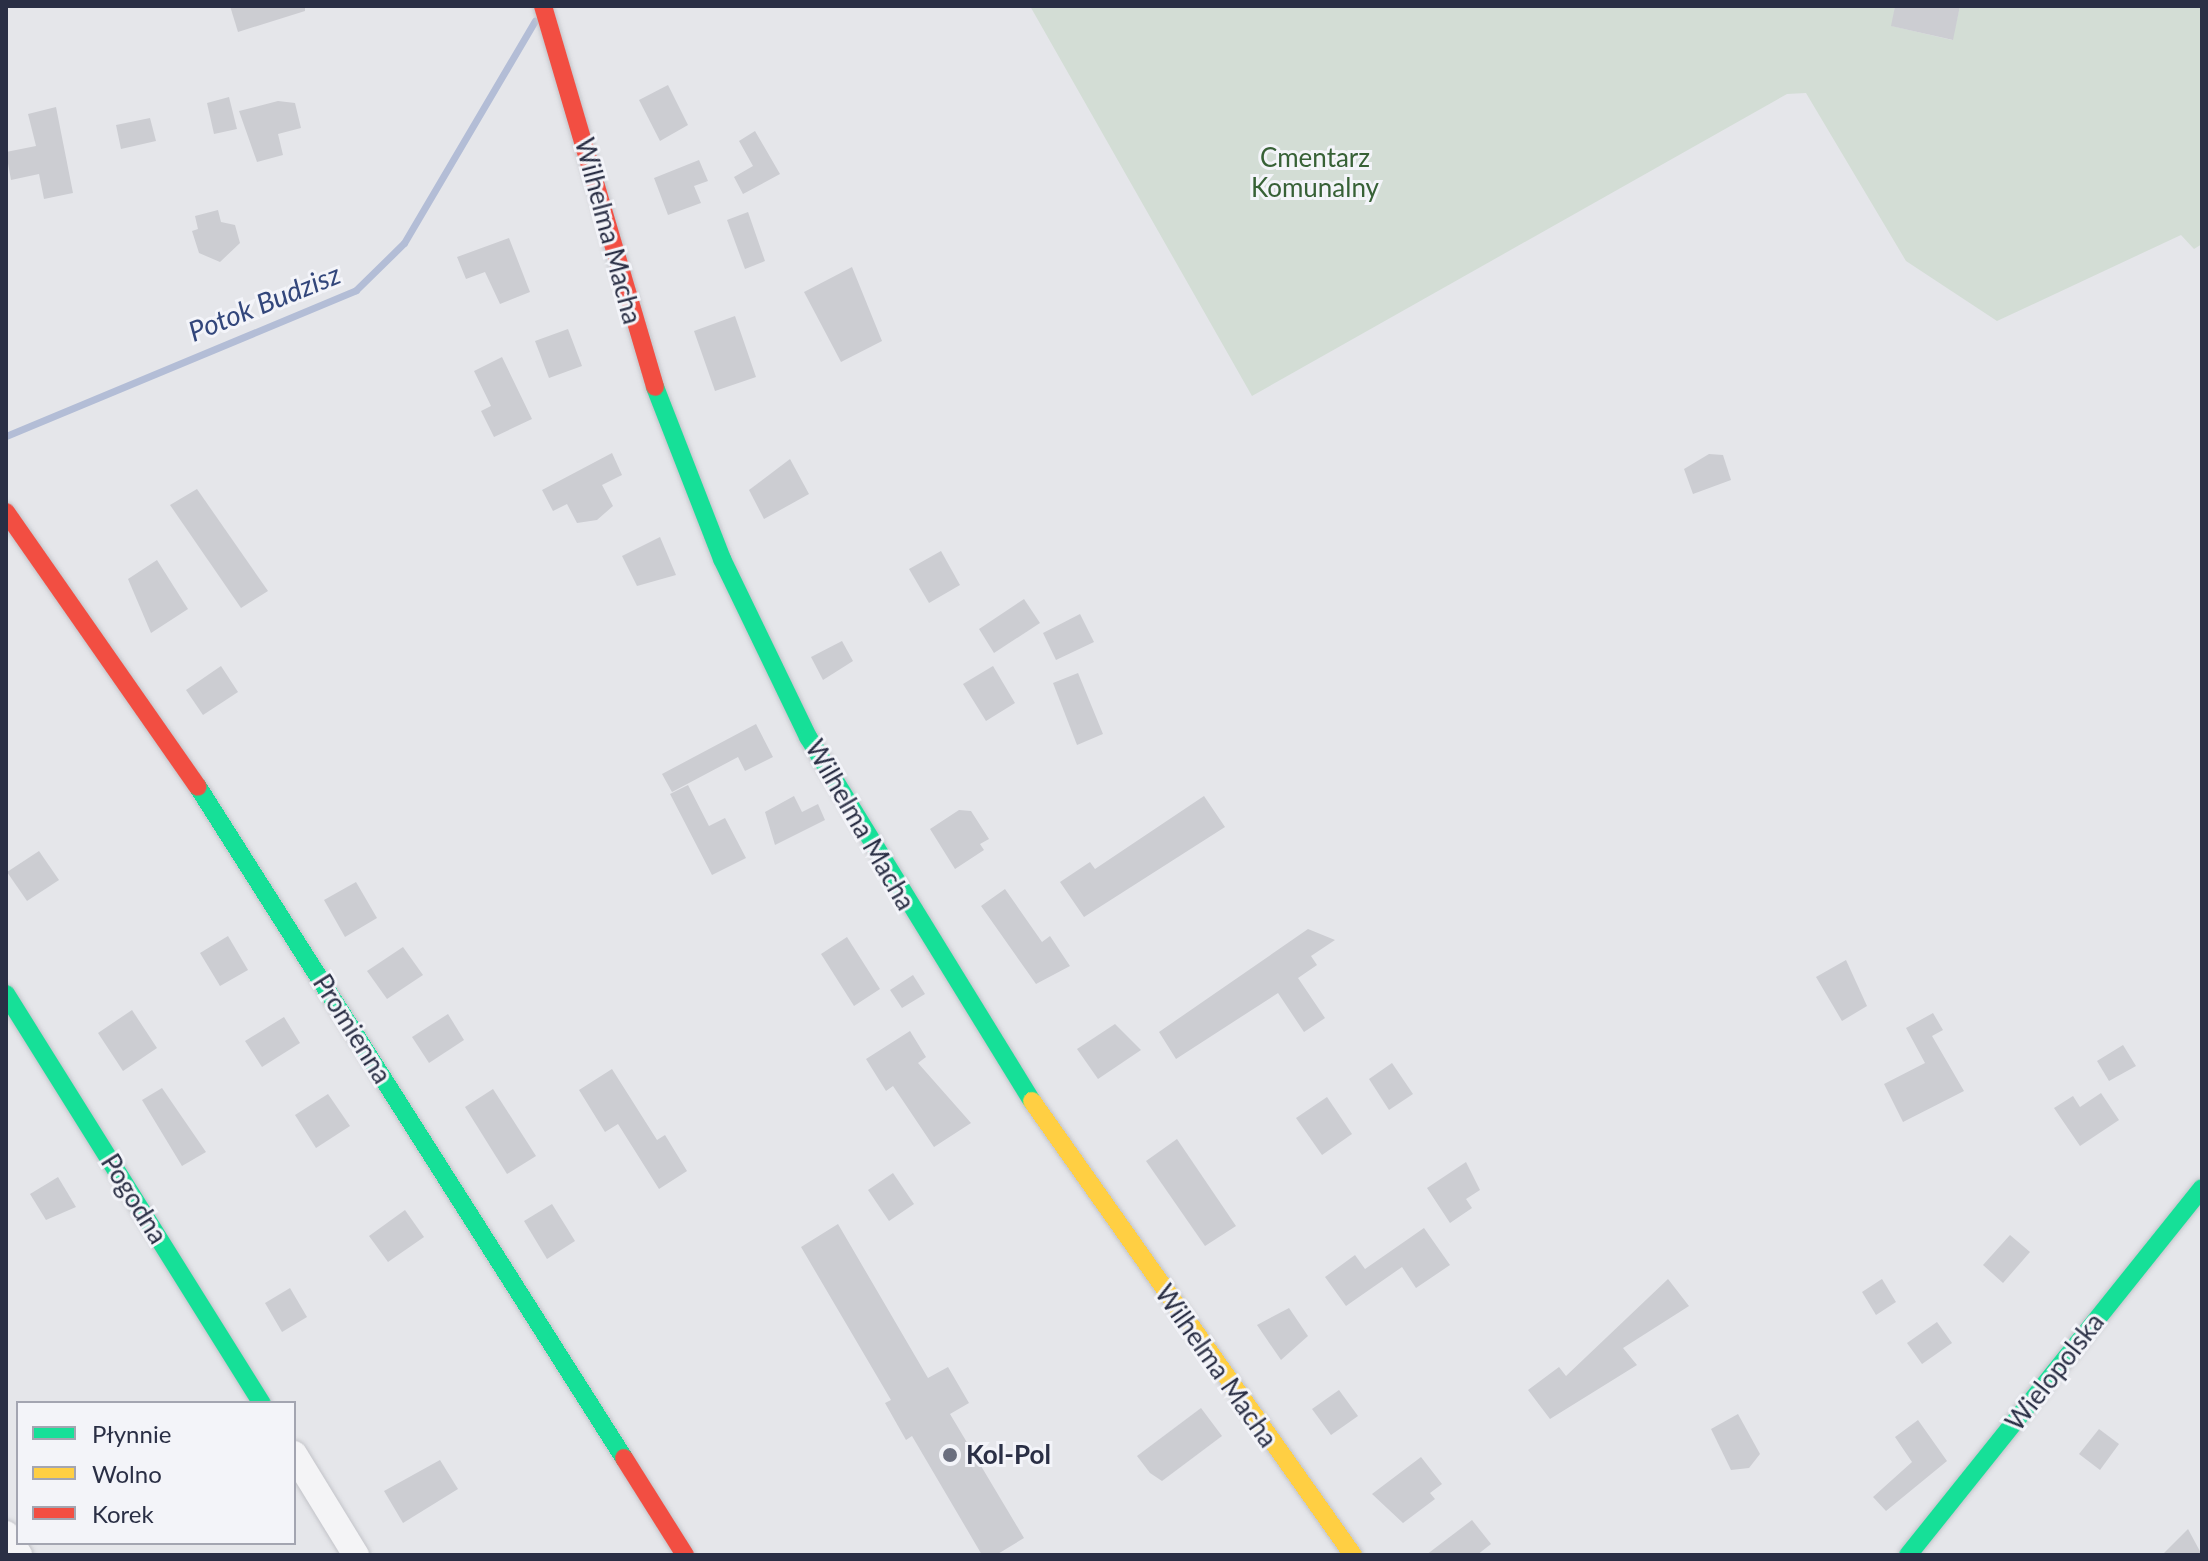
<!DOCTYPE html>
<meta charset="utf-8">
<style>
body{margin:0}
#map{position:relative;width:2208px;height:1561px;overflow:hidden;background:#e5e6ea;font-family:Lato,sans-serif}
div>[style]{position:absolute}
.green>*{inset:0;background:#d3ddd5}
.stream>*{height:7px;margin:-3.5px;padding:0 3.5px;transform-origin:3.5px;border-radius:3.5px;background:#b3bdd6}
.building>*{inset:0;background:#cccdd2}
.roads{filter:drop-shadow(0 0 2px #c2c3c8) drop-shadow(0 0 2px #c2c3c8)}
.street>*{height:26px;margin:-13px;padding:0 13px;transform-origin:13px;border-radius:13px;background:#f4f4f6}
.fast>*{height:18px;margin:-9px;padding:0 9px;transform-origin:9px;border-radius:9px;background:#16e098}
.slow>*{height:18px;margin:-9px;padding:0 9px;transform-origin:9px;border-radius:9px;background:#ffcf43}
.jam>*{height:18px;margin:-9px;padding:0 9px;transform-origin:9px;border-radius:9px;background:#f24e42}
.dots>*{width:22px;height:22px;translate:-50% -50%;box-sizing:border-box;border:4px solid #f3f4f9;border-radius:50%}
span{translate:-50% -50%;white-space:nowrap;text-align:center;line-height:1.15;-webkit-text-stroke:6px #f3f4f9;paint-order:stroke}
.park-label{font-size:26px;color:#376136}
.street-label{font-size:26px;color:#2a2f45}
.poi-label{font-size:26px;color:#2a2f45;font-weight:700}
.left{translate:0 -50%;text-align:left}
.water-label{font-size:28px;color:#32467b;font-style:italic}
.frame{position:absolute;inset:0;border:8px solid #2a2f45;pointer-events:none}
.legend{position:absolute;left:16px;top:1401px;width:280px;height:144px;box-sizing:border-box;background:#f3f4f9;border:2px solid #a3a5b1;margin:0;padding:10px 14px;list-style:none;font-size:24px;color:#2a2f45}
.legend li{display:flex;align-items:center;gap:16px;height:40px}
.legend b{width:40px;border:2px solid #a3a5b1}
</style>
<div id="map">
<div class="green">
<i style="clip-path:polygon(1030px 6px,1895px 6px,1892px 26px,1952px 40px,1960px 6px,2202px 6px,2202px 244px,2194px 249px,2181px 235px,1997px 321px,1906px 261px,1806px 93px,1787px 94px,1252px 396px)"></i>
</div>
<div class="stream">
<i style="left:6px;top:436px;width:379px;rotate:-22.6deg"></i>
<i style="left:356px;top:290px;width:67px;rotate:-44.4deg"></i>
<i style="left:404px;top:243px;width:258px;rotate:-59.5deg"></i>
</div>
<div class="building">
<i style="clip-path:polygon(230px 6px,305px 6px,305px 11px,238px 32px)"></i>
<i style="clip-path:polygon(1895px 6px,1960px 6px,1953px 40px,1891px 26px)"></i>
<i style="clip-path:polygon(668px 85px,688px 125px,660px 141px,639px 100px)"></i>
<i style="clip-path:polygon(229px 97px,237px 129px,214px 134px,207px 103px)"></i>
<i style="clip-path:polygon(278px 101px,295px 103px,301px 128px,278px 134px,283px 155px,257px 162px,239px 111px)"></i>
<i style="clip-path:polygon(56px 107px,73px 193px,44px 199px,39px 174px,11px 180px,6px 152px,36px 146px,28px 114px)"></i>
<i style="clip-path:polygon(150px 118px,156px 141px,121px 149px,116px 125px)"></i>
<i style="clip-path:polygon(755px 131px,780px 174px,743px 194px,734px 177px,753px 166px,739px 141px)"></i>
<i style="clip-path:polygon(699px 160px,708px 181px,694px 186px,701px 203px,668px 215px,654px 178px)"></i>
<i style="clip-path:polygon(218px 210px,221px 222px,235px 225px,240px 243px,220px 262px,199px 253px,192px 231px,198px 229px,195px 216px)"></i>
<i style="clip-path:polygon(748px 212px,765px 261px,745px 269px,727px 220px)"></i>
<i style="clip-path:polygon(509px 238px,530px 292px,500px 304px,485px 272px,466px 279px,457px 257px)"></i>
<i style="clip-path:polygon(852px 267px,882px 341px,841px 362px,804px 292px)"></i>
<i style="clip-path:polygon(735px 316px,756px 377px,715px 391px,694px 331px)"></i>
<i style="clip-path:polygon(568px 329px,582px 366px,549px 378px,535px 341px)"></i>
<i style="clip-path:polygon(502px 357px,532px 419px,494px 437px,481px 411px,491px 406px,474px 371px)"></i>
<i style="clip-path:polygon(612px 453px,622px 475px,602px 485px,613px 506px,597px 520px,577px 523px,567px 504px,553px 511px,542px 490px)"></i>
<i style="clip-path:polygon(1709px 454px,1723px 455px,1731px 480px,1693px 494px,1684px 469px)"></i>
<i style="clip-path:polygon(790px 459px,809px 494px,764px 519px,749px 490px)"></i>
<i style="clip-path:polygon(197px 489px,268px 591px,241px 608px,170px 505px)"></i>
<i style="clip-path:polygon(660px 537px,676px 575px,637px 586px,622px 556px)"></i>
<i style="clip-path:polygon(941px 551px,960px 585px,929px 603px,909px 569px)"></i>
<i style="clip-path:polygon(157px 560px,188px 609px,151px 633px,128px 579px)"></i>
<i style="clip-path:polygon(1024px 599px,1040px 623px,994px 653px,979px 629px)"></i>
<i style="clip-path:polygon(1080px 614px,1094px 642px,1056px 660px,1043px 633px)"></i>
<i style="clip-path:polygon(842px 641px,853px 661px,823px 680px,811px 657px)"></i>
<i style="clip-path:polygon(221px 666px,238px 692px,203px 715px,186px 690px)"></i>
<i style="clip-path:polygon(993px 666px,1015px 703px,986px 721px,963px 684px)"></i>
<i style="clip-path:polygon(1078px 673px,1103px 734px,1077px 745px,1053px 683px)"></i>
<i style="clip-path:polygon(756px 724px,773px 757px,745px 771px,738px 757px,672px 792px,662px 774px)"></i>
<i style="clip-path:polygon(688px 785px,709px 826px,725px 818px,746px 858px,712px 875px,670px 794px)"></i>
<i style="clip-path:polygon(794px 796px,802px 812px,818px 804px,825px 820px,775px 845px,765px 812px)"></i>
<i style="clip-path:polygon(1204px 796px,1225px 827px,1084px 917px,1060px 882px,1090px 862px,1095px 869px)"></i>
<i style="clip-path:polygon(959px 810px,971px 811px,989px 839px,980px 844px,984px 850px,955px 869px,930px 829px)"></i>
<i style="clip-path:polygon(39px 851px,59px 880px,27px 901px,7px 872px)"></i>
<i style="clip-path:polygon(356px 882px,377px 918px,345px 937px,324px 900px)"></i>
<i style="clip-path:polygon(1005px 889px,1042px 942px,1050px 936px,1070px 966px,1036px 984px,981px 906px)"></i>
<i style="clip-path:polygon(1308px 929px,1335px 940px,1311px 956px,1317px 965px,1298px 978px,1325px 1018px,1304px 1032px,1278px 993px,1176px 1059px,1159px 1032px)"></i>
<i style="clip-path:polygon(228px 936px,248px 970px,220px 986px,200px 953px)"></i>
<i style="clip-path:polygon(847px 937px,880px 989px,854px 1006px,821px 954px)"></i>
<i style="clip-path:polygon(403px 947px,423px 975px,387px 999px,367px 971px)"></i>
<i style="clip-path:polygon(1846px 960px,1867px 1006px,1842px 1021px,1816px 977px)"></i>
<i style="clip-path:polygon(913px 975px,925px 994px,902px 1008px,890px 990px)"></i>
<i style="clip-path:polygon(132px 1010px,157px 1048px,123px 1071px,98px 1033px)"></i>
<i style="clip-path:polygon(1933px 1013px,1943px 1030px,1932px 1036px,1964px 1091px,1903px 1122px,1884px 1084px,1925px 1063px,1906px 1028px)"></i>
<i style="clip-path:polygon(448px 1014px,464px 1040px,429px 1063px,412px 1037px)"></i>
<i style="clip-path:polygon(284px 1017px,300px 1043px,262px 1067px,245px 1041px)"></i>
<i style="clip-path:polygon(1115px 1024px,1141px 1050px,1098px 1079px,1077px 1049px)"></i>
<i style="clip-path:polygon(910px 1031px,926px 1057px,918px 1063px,971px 1123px,934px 1147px,893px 1086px,886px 1091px,866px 1059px)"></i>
<i style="clip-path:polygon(2123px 1045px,2136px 1066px,2109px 1081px,2097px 1061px)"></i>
<i style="clip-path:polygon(1392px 1063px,1413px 1094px,1389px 1110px,1369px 1079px)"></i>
<i style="clip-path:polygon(612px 1069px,657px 1140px,665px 1135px,687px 1171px,659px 1189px,618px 1124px,605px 1132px,579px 1090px)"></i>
<i style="clip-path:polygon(162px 1088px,206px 1152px,182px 1166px,142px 1100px)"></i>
<i style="clip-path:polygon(493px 1089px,536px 1156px,507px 1174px,465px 1107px)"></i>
<i style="clip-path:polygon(2101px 1093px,2119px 1120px,2080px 1146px,2054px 1108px,2073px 1096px,2080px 1107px)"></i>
<i style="clip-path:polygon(328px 1094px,350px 1126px,316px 1148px,295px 1115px)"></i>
<i style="clip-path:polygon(1327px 1097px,1352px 1134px,1322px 1155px,1296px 1118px)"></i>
<i style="clip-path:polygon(1177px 1139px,1236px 1226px,1205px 1246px,1146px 1161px)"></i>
<i style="clip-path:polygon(1466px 1162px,1480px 1190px,1466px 1199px,1472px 1208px,1450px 1223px,1427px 1188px)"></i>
<i style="clip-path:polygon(893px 1173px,914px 1204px,889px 1221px,868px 1190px)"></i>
<i style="clip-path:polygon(58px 1177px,76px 1207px,46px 1220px,30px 1194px)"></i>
<i style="clip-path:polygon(552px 1204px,575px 1241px,547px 1259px,524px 1221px)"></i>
<i style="clip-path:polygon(405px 1210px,424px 1237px,388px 1262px,369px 1236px)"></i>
<i style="clip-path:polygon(838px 1224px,928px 1378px,948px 1367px,969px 1403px,950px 1414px,1024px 1538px,996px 1555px,982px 1555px,912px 1436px,906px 1440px,885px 1403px,891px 1400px,801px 1247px)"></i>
<i style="clip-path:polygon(1424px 1228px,1450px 1265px,1416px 1288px,1402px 1267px,1346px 1306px,1325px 1277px,1355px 1255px,1365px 1269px)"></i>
<i style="clip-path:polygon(2010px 1235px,2030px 1252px,2003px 1283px,1983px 1265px)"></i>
<i style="clip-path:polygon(1668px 1279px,1689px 1306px,1623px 1348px,1637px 1365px,1550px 1419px,1528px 1390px,1559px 1367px,1566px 1376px)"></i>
<i style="clip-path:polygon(1882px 1279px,1896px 1302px,1876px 1315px,1862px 1292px)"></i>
<i style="clip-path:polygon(290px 1288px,307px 1317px,282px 1332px,265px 1303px)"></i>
<i style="clip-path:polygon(1289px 1308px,1308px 1336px,1281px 1360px,1257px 1325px)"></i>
<i style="clip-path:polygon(1937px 1322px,1952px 1343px,1922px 1364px,1907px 1343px)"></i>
<i style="clip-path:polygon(1339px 1390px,1358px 1416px,1331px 1435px,1312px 1409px)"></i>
<i style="clip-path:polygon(1201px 1408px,1222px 1436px,1162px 1481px,1150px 1473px,1137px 1456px)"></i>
<i style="clip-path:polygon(1738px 1414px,1760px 1454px,1749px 1468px,1731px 1470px,1711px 1429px)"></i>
<i style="clip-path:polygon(1918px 1420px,1947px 1461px,1886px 1511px,1873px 1497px,1912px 1462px,1895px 1437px)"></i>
<i style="clip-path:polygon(2099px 1429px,2119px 1444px,2100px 1470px,2079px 1454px)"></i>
<i style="clip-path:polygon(1421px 1457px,1442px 1484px,1430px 1493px,1435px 1499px,1403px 1523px,1372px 1494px)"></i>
<i style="clip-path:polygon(440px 1460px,458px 1489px,403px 1523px,384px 1491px)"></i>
<i style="clip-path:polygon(1472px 1520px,1491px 1544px,1477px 1555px,1426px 1555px)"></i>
<i style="clip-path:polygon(2188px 1529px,2202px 1555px,2162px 1555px)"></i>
</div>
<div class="roads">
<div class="street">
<i style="left:294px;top:1454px;width:119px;rotate:58.5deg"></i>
<i style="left:6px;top:1534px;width:25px;rotate:58deg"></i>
</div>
<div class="fast">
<i style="left:655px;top:387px;width:185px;rotate:68.7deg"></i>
<i style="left:722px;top:559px;width:198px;rotate:64.2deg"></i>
<i style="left:808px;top:737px;width:427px;rotate:58.4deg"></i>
<i style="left:198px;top:787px;width:795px;rotate:57.59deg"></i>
<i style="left:6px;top:994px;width:483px;rotate:58deg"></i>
<i style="left:1908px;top:1555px;width:470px;rotate:-51.3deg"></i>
</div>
<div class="slow">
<i style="left:1032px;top:1101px;width:556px;rotate:54.74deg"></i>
</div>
<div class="jam">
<i style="left:543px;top:6px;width:397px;rotate:73.6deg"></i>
<i style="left:6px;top:512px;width:335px;rotate:55.1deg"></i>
<i style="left:624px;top:1458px;width:115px;rotate:57.8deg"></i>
</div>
</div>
<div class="dots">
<i style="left:950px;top:1455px;background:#6b6f7f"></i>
</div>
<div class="park-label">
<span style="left:1315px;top:173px">Cmentarz<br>Komunalny</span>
</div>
<div class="street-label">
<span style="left:608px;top:231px;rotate:75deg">Wilhelma Macha</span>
<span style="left:860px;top:825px;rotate:60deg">Wilhelma Macha</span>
<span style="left:352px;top:1029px;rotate:58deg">Promienna</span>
<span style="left:134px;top:1199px;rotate:58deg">Pogodna</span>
<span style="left:1216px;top:1366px;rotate:55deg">Wilhelma Macha</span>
<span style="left:2055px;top:1372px;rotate:-52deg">Wielopolska</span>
</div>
<div class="poi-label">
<span class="left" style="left:966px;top:1455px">Kol-Pol</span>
</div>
<div class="water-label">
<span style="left:264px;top:302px;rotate:-22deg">Potok Budzisz</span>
</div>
<div class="frame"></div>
<ul class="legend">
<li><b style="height:10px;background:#16e098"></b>Płynnie</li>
<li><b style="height:10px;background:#ffcf43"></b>Wolno</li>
<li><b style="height:10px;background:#f24e42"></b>Korek</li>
</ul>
</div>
